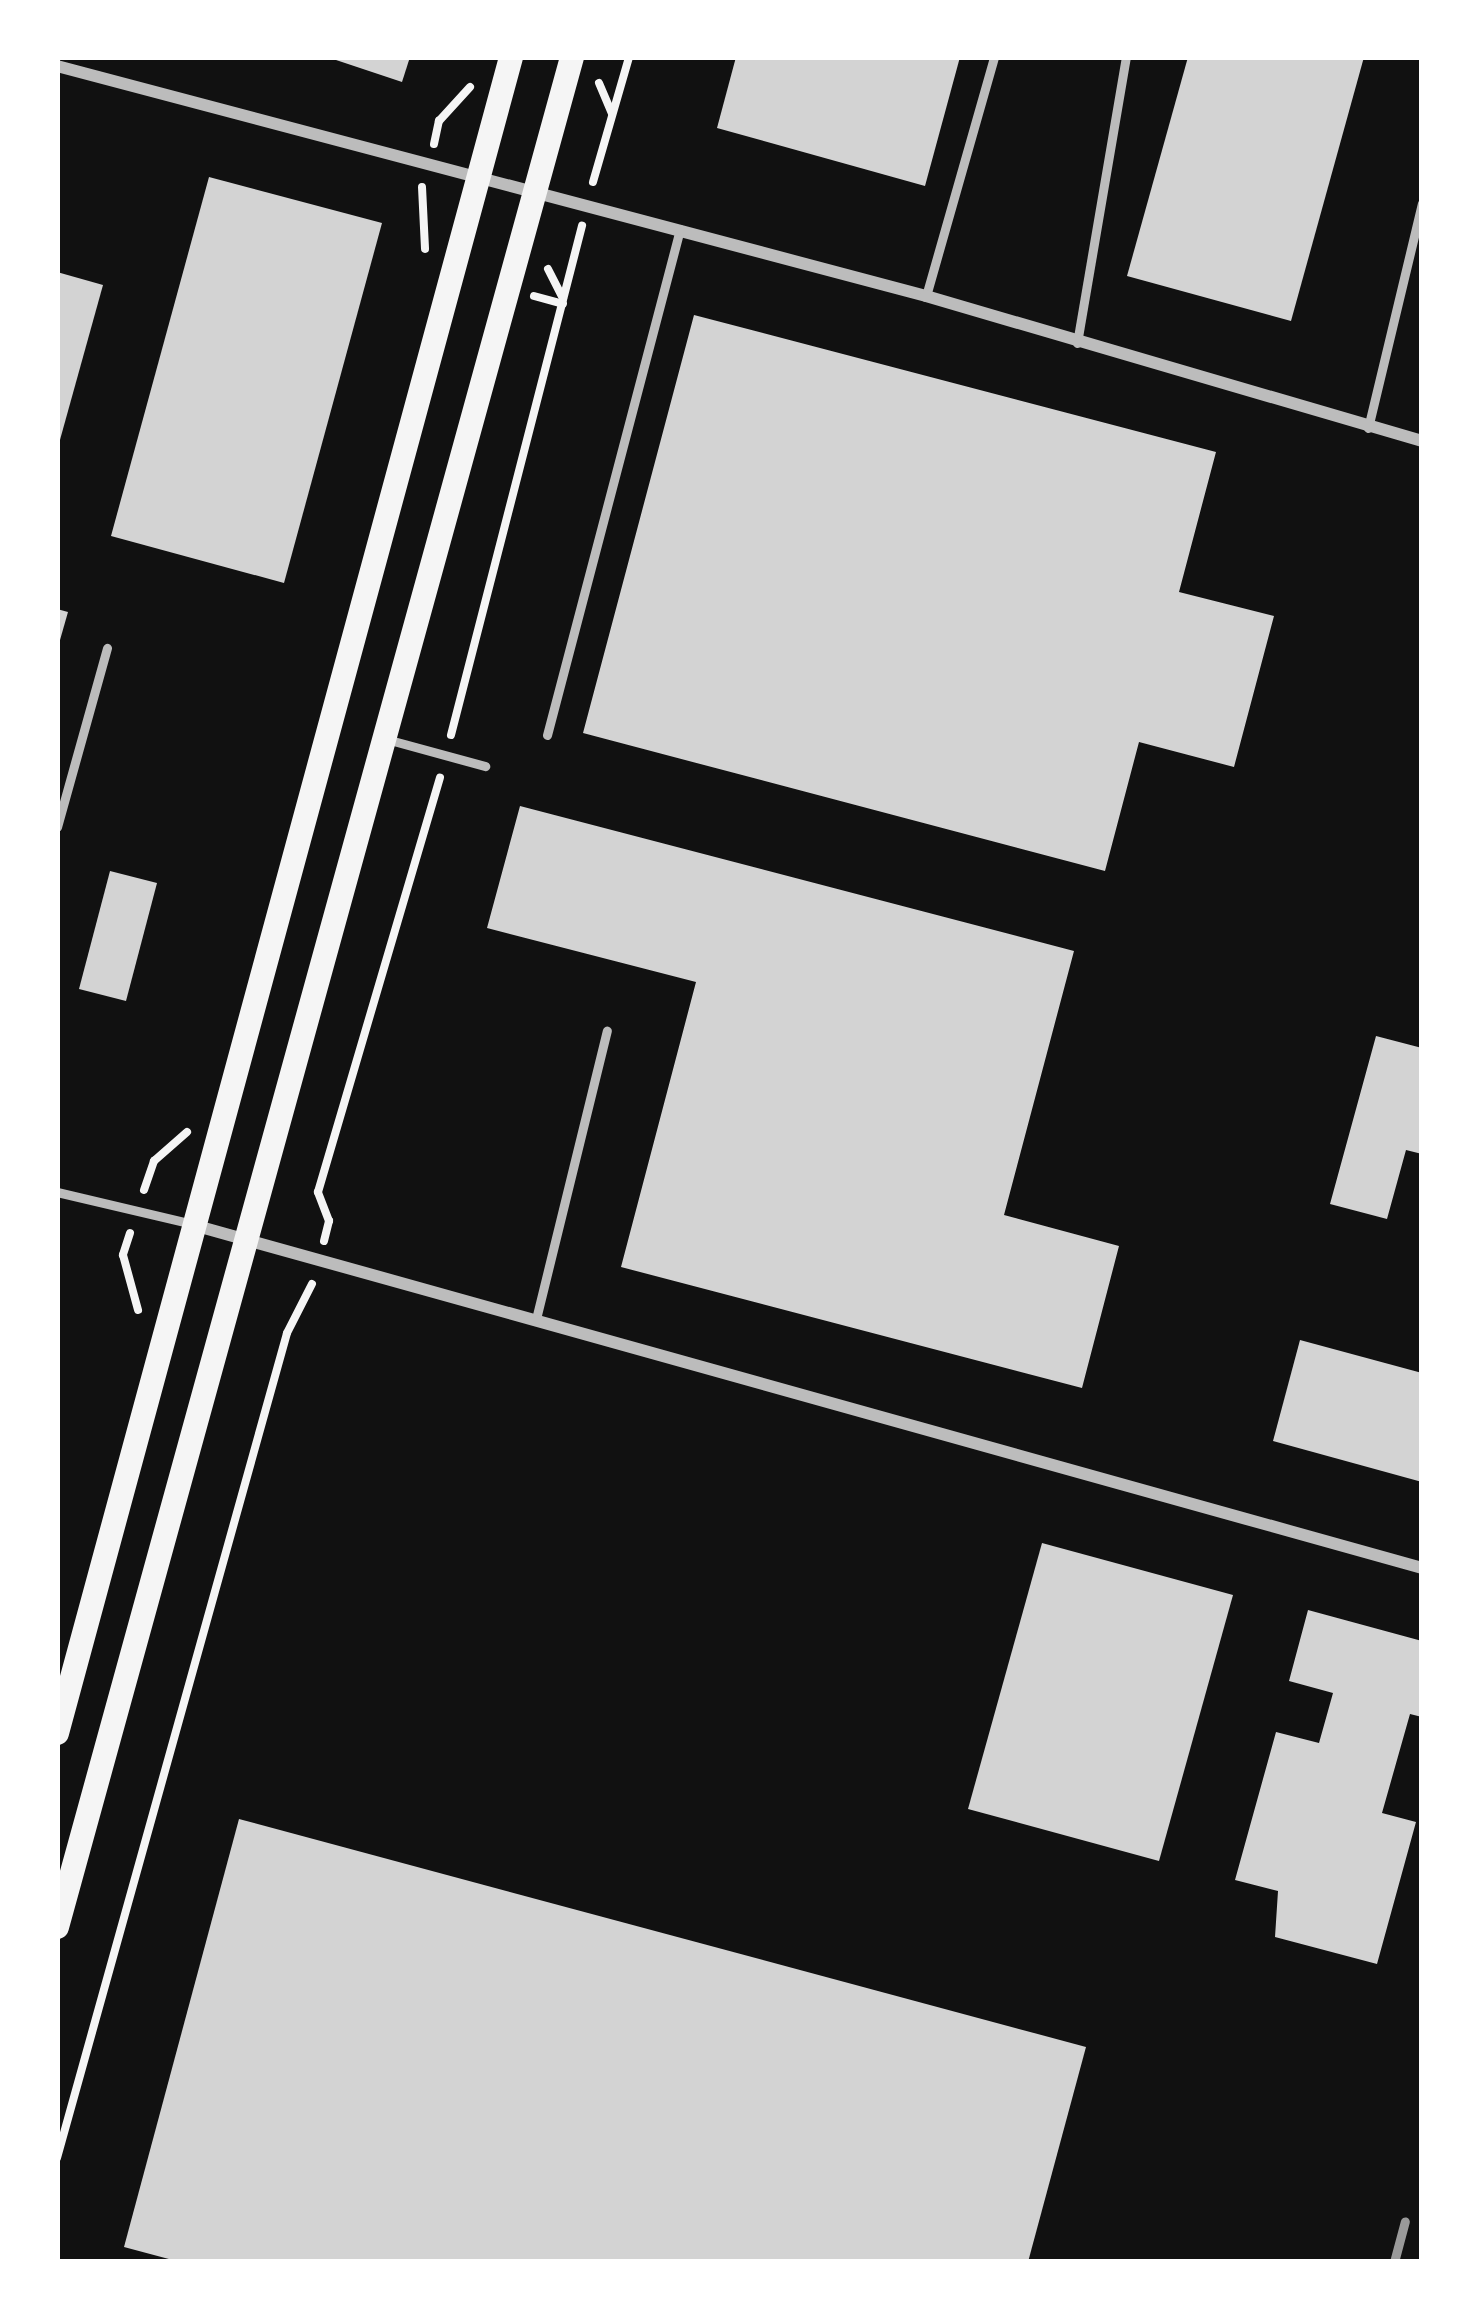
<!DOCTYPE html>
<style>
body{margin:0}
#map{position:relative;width:1479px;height:2319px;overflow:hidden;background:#111;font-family:Helvetica,sans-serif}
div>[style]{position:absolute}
.building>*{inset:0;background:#d3d3d3}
.path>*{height:8px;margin:-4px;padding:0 4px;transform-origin:4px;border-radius:4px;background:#f5f5f5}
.service>*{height:9px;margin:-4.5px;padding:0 4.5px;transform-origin:4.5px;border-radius:4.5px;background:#bcbcbc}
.minor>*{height:12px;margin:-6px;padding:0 6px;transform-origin:6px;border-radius:6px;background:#bcbcbc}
.secondary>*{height:24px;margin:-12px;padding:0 12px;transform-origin:12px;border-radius:12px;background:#f5f5f5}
.rail>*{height:9px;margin:-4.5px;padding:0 4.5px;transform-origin:4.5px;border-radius:4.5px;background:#9a9a9a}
span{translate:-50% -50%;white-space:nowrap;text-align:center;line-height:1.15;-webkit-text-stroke:9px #fff;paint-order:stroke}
.frame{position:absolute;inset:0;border:60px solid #fff;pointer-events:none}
</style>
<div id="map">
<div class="building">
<i style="clip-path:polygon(327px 57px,410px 57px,402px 82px)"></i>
<i style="clip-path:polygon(736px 57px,960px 57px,925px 186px,717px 128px)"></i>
<i style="clip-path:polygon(1188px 57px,1364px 57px,1291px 321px,1127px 276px)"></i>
<i style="clip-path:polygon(209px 177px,382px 223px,284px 583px,111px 536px)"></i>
<i style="clip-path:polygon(57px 272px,103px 285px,58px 447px,57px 447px)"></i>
<i style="clip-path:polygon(694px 315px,1216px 452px,1179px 592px,1274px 616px,1234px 767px,1139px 742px,1105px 871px,583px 733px)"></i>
<i style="clip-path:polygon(57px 609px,68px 612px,58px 647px,57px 647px)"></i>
<i style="clip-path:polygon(520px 806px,1074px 951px,1004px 1215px,1119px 1246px,1082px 1388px,621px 1267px,696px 982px,487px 928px)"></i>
<i style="clip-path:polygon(110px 871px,157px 883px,126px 1001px,79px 989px)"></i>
<i style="clip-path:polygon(1376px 1036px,1422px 1048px,1422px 1154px,1406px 1150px,1387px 1219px,1330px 1204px)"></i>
<i style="clip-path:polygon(1300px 1340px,1422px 1373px,1422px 1482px,1273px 1441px)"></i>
<i style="clip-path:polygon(1042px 1543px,1233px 1595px,1159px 1861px,968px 1809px)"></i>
<i style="clip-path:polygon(1308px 1610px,1422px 1641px,1422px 1717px,1410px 1714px,1382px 1813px,1416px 1822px,1377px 1964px,1275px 1937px,1278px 1891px,1235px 1880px,1276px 1732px,1319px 1743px,1333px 1693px,1289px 1681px)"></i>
<i style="clip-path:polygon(239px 1819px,1086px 2047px,1028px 2262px,180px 2262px,124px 2247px)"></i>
</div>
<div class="path">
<i style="left:599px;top:83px;width:33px;rotate:67deg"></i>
<i style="left:434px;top:144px;width:24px;rotate:-78deg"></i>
<i style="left:439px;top:121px;width:46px;rotate:-47.6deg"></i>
<i style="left:593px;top:182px;width:130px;rotate:-73.9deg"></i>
<i style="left:422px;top:187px;width:62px;rotate:87.2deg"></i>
<i style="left:548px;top:269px;width:33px;rotate:63deg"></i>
<i style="left:534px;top:296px;width:30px;rotate:15deg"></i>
<i style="left:451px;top:735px;width:526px;rotate:-75.57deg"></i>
<i style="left:144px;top:1190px;width:31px;rotate:-71deg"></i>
<i style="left:154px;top:1161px;width:44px;rotate:-41.3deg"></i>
<i style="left:130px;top:1233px;width:23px;rotate:108deg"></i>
<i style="left:123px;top:1255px;width:57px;rotate:74.7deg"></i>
<i style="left:324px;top:1241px;width:21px;rotate:-76deg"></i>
<i style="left:329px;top:1221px;width:31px;rotate:-111deg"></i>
<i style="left:318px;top:1192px;width:432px;rotate:-73.6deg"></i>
<i style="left:57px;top:2158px;width:856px;rotate:-74.42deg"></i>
<i style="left:287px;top:1333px;width:55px;rotate:-63deg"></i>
</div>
<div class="service">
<i style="left:926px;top:296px;width:248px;rotate:-74.1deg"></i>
<i style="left:1077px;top:343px;width:290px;rotate:-80.3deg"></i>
<i style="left:1368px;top:428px;width:231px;rotate:-76.5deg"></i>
<i style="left:547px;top:735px;width:523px;rotate:-75.27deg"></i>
<i style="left:386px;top:739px;width:103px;rotate:15.3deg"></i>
<i style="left:57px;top:827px;width:186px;rotate:-74.4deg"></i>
<i style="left:57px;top:1192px;width:139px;rotate:13.3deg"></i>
<i style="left:536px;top:1319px;width:297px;rotate:-76.2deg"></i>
</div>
<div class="minor">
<i style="left:57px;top:66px;width:899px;rotate:14.82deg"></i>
<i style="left:926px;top:296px;width:517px;rotate:16.3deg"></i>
<i style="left:197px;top:1226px;width:1272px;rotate:15.6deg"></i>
</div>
<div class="secondary">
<i style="left:57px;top:1733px;width:1736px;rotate:-74.84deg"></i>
<i style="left:57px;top:1927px;width:1940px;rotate:-74.6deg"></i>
</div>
<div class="rail">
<i style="left:1394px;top:2262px;width:42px;rotate:-75deg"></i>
</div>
<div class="frame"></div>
</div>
